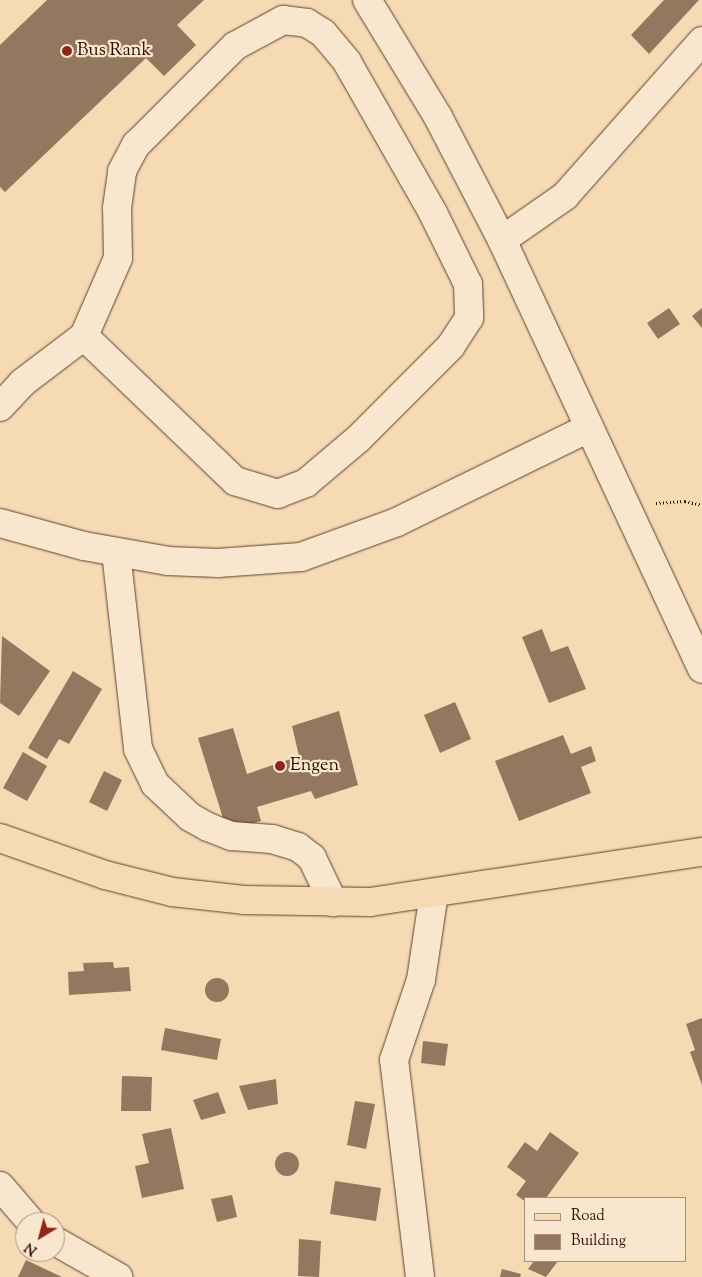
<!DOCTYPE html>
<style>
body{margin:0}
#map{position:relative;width:702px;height:1277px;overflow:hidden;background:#f5dab4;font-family:"Sorts Mill Goudy",serif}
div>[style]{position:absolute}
.building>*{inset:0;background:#94775f}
.round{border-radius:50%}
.path>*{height:3px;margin-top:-1.5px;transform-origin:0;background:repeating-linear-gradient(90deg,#2b0c02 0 1px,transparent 0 3.5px)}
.roads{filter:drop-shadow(0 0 1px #5e402e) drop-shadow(0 0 1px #5e402e)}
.minor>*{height:28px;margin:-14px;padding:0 14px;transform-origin:14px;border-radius:14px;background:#f8e7ce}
.major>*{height:28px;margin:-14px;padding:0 14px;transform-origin:14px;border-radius:14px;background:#f5dab4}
.dots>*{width:14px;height:14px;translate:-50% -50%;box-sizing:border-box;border:2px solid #f8e7ce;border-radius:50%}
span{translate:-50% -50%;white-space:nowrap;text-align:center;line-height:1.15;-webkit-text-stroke:4.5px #f8e7ce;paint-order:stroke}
.poi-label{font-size:18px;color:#2b0c02}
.left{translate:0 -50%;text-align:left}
.legend{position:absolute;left:524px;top:1197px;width:162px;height:65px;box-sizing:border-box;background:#f8e7ce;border:1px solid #a68f7c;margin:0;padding:6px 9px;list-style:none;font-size:15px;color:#2b0c02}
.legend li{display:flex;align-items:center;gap:10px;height:25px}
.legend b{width:25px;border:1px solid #a68f7c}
.north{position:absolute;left:15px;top:1212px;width:50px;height:50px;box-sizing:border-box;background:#f8e7ce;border:1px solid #a68f7c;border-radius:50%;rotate:217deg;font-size:14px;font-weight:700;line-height:20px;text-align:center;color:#2b0c02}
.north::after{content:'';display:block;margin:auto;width:18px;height:22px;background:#8f2418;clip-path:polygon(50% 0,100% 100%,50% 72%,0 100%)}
</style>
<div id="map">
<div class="building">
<i style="clip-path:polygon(47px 0,204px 0,177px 25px,196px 45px,164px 76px,146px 58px,5px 192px,0 187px,0 45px)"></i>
<i style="clip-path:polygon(664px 0,699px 0,649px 54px,631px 35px)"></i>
<i style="clip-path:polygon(669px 308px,680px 324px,658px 339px,647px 323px)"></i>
<i style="clip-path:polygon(702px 308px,702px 328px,692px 316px)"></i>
<i style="clip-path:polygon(542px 629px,551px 652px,568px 646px,586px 689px,549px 703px,522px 637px)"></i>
<i style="clip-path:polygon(2px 636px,50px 671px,19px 716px,0 703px)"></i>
<i style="clip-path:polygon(73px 671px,102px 689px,69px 744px,59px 739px,47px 759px,28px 748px)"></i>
<i style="clip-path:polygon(455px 702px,471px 739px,440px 753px,424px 715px)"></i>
<i style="clip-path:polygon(339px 711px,358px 785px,315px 799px,311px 791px,257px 807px,261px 821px,227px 831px,198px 738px,233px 728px,247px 774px,299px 756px,292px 726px)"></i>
<i style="clip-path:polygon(563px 735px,571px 754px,591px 746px,596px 761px,581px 767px,591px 793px,519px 821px,495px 761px)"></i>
<i style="clip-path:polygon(23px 752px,47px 766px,27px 801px,3px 788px)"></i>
<i style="clip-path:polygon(104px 771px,122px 780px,107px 811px,89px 802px)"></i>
<i style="clip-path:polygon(113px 962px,114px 968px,129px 967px,131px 991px,69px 995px,68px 972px,84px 971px,83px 963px)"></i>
<i class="round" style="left:205px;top:978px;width:24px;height:24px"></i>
<i style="clip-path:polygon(702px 1018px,702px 1085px,690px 1052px,695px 1050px,686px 1024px)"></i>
<i style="clip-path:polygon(165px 1028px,221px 1039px,217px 1060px,161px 1050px)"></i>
<i style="clip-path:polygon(423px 1041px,448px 1044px,445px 1066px,421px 1063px)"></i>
<i style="clip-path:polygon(122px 1076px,152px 1077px,151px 1111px,121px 1111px)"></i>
<i style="clip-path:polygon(276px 1079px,278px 1104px,248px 1110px,239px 1086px)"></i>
<i style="clip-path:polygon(218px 1092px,226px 1113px,201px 1120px,193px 1100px)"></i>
<i style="clip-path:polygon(355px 1101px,375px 1104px,366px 1149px,347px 1145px)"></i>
<i style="clip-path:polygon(171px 1128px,184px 1189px,142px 1198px,135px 1166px,149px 1163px,142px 1134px)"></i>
<i style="clip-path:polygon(550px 1132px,579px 1153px,546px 1198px,526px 1198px,526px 1202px,516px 1195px,526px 1181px,507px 1167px,525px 1142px,537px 1151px)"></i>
<i class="round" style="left:275px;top:1152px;width:24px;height:24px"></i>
<i style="clip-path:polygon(335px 1181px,381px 1188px,376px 1221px,330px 1214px)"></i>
<i style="clip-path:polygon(232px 1195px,237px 1217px,217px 1222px,211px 1199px)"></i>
<i style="clip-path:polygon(299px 1239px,321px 1241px,319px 1277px,298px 1276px)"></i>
<i style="clip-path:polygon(26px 1260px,62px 1277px,18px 1277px)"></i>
<i style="clip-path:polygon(534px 1261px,558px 1261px,546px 1277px,528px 1269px)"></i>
<i style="clip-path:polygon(502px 1269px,521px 1274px,520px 1277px,500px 1277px)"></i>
</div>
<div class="path">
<i style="left:656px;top:503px;width:29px;rotate:-4deg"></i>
<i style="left:685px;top:501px;width:17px;rotate:13deg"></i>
</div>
<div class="roads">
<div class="minor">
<i style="left:367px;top:0;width:137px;rotate:58.7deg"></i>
<i style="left:438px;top:117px;width:139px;rotate:62.5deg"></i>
<i style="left:502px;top:240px;width:473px;rotate:65deg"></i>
<i style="left:502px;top:240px;width:77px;rotate:-34.9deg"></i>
<i style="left:565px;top:196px;width:207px;rotate:-48.5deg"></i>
<i style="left:0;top:407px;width:33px;rotate:-47deg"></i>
<i style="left:22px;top:383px;width:78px;rotate:-37.2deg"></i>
<i style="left:84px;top:336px;width:85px;rotate:-66.4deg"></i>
<i style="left:118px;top:258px;width:50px;rotate:-91.1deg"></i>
<i style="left:117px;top:208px;width:37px;rotate:-82deg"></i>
<i style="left:122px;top:171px;width:30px;rotate:-62deg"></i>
<i style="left:136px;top:145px;width:140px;rotate:-45deg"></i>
<i style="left:235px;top:46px;width:55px;rotate:-28.4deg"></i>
<i style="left:283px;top:20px;width:24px;rotate:7deg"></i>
<i style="left:307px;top:23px;width:19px;rotate:32deg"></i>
<i style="left:323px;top:33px;width:38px;rotate:50deg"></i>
<i style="left:347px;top:62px;width:174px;rotate:60.3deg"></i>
<i style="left:433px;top:213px;width:79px;rotate:63.8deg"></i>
<i style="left:468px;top:284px;width:34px;rotate:88deg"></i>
<i style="left:469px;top:318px;width:33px;rotate:123deg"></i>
<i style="left:451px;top:346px;width:132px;rotate:135deg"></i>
<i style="left:358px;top:439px;width:68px;rotate:139.8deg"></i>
<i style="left:306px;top:483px;width:30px;rotate:159deg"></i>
<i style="left:278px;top:494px;width:45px;rotate:-163.2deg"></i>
<i style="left:235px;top:481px;width:209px;rotate:-136.2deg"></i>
<i style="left:0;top:523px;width:87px;rotate:15.3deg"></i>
<i style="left:84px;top:546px;width:85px;rotate:10.1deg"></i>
<i style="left:168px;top:561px;width:50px;rotate:2.3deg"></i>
<i style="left:218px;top:563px;width:83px;rotate:-4.1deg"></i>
<i style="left:301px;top:557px;width:102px;rotate:-20deg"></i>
<i style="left:397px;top:522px;width:214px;rotate:-26.1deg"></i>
<i style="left:116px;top:552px;width:198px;rotate:83.6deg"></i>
<i style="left:138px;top:749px;width:39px;rotate:64deg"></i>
<i style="left:155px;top:784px;width:48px;rotate:43.3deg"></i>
<i style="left:190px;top:817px;width:21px;rotate:29deg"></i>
<i style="left:208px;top:827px;width:26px;rotate:21deg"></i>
<i style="left:232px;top:836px;width:40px;rotate:4.3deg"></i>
<i style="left:272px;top:839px;width:27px;rotate:17deg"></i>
<i style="left:298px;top:847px;width:18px;rotate:38deg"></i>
<i style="left:312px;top:858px;width:49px;rotate:64.5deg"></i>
<i style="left:0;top:1186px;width:48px;rotate:49.3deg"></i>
<i style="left:55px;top:1241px;width:73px;rotate:29.7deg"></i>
<i style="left:420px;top:1277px;width:219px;rotate:-96.8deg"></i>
<i style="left:394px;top:1060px;width:84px;rotate:-71.4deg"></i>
<i style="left:421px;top:980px;width:88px;rotate:-81.5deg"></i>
</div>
<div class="major">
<i style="left:0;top:838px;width:111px;rotate:19.4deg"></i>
<i style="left:105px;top:875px;width:69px;rotate:14.2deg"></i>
<i style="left:172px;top:892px;width:72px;rotate:6.3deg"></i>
<i style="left:244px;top:900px;width:126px;rotate:0.9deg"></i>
<i style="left:370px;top:902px;width:336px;rotate:-8.6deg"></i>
</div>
</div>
<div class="dots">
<i style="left:67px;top:51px;background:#8f2418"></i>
<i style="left:280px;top:766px;background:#8f2418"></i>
</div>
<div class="poi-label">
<span class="left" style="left:77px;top:51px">Bus Rank</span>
<span class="left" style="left:290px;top:766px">Engen</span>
</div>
<ul class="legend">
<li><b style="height:6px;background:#f5dab4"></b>Road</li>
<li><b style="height:14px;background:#94775f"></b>Building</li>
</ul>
<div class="north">N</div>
</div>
